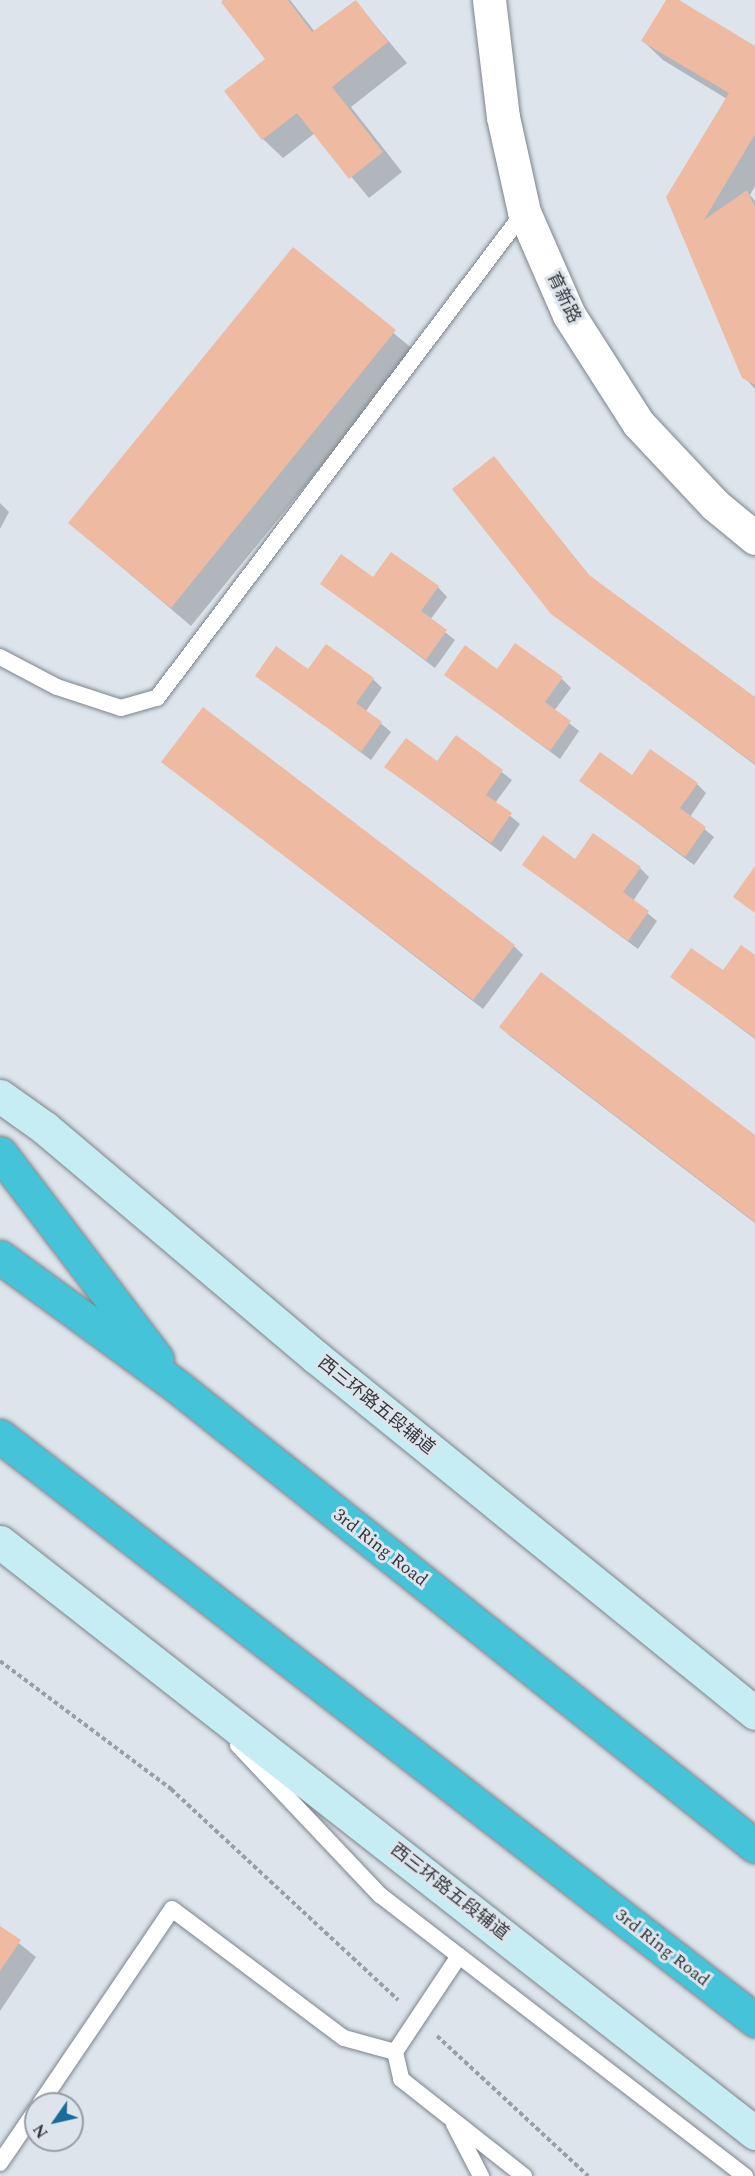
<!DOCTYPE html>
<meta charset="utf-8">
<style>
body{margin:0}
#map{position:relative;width:755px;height:2176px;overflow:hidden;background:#dde4ec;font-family:Spectral,"Noto Sans SC",serif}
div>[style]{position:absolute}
.shadow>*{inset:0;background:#0003}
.building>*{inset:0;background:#eebaa2}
.path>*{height:4px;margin-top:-2px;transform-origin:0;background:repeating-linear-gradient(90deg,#9a9fa5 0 4.5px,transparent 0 7.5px)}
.roads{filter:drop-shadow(0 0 2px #7d838a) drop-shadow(0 0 2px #7d838a)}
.lane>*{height:16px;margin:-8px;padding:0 8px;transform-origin:8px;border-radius:8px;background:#fff}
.street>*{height:33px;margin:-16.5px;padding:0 16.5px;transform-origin:16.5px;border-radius:16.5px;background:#fff}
.secondary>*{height:33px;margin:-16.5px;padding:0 16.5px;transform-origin:16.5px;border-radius:16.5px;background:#c7edf4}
.highway>*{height:33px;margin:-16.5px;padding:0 16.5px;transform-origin:16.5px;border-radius:16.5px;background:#45c3d9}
span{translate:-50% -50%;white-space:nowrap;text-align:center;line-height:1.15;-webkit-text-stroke:6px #dde4ec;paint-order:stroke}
.street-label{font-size:18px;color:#343639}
.north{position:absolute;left:24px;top:2092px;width:60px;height:60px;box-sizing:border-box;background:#dde4ec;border:2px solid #999ea4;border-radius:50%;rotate:236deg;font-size:16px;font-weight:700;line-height:24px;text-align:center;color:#343639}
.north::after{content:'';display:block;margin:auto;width:21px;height:27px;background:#196b9c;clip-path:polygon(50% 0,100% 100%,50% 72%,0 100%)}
</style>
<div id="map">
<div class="shadow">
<i style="clip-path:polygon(225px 0,290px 0,315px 32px,355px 1px,407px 63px,351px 107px,402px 172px,369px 198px,315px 133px,283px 158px,263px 139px,267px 59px)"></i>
<i style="clip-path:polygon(668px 0,676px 0,755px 48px,755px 186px,750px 195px,755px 201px,755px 389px,744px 377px,668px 197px,727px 99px,663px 60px,643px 41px)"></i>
<i style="clip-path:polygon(293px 249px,415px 351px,191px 626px,70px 523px)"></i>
<i style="clip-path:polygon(494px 458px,593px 580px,755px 699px,755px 765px,552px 613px)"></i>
<i style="clip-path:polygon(0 503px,9px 512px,0 529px)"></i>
<i style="clip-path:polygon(373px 580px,438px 587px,447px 597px,430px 620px,455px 640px,435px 668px,322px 583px)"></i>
<i style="clip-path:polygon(309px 671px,373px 679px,382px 688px,366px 711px,391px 732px,371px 760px,257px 675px)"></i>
<i style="clip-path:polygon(446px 675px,562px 679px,571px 688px,554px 711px,579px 731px,560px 759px)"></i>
<i style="clip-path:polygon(456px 737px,512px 780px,495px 803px,520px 824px,501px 852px,386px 767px,438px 763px)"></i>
<i style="clip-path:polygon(163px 762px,514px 946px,523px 955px,483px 1009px)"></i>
<i style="clip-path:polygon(632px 777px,697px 784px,706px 793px,690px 817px,714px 837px,694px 865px,581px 781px)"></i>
<i style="clip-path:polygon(575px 861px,640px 868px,649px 877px,633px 901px,657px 921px,638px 949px,524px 865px)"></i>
<i style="clip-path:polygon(755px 957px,755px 1039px,672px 977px,723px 972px)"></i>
<i style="clip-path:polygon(501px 1027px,755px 1137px,755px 1223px,510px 1036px)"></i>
<i style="clip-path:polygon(0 1928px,36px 1957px,0 2011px)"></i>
</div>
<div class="building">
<i style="clip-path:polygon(223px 0,288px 0,312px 32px,356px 0,388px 42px,332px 87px,383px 152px,349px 179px,297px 113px,262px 140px,224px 91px,265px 59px,221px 2px)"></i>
<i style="clip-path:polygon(666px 0,679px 0,755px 46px,755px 134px,704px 220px,747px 190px,755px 207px,755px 385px,742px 378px,666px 197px,729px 93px,641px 41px)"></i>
<i style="clip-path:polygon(293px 247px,396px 330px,171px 608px,68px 523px)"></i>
<i style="clip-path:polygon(494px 456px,589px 575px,755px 697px,755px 764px,551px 614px,452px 489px)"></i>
<i style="clip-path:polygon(391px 552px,439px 586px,421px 611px,447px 630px,426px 660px,320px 584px,341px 554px,373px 577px)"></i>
<i style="clip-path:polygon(515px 643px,563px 677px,545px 702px,571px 721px,550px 751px,444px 675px,465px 645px,497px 669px)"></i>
<i style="clip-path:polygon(326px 644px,374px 678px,356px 703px,382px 722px,361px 752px,255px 676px,276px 646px,308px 669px)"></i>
<i style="clip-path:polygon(203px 707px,515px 945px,473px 1000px,161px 762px)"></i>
<i style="clip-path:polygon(456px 735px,503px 770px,486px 795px,512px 813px,491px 843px,384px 767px,406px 738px,437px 761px)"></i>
<i style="clip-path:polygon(650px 749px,698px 783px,680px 808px,706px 827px,685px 857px,579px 781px,600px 752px,632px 775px)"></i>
<i style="clip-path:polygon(593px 833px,641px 867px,623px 892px,649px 911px,628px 941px,522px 865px,543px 835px,575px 859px)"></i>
<i style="clip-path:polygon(755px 866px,755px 913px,733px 897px)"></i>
<i style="clip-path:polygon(741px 945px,755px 955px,755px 1038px,670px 977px,691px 948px,723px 970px)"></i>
<i style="clip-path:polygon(541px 972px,755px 1135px,755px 1222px,499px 1027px)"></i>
<i style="clip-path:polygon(0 1926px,21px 1940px,0 1971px)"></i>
</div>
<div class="path">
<i style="left:0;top:1661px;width:214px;rotate:36.8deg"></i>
<i style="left:171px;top:1789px;width:310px;rotate:42.9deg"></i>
<i style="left:437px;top:2036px;width:206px;rotate:42.8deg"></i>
</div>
<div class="roads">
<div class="lane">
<i style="left:0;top:657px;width:64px;rotate:27.8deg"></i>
<i style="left:57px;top:687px;width:67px;rotate:18.2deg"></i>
<i style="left:121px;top:708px;width:37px;rotate:-16deg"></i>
<i style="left:157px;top:698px;width:609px;rotate:-52.94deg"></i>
<i style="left:238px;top:1745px;width:207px;rotate:46.6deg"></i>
<i style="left:380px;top:1895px;width:461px;rotate:37.6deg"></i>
<i style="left:459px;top:1956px;width:115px;rotate:123.7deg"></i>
<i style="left:395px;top:2052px;width:28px;rotate:77deg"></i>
<i style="left:401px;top:2079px;width:157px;rotate:38.3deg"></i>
<i style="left:40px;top:2104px;width:235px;rotate:-55.9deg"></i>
<i style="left:172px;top:1909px;width:215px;rotate:36.9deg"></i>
<i style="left:344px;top:2038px;width:53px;rotate:15.4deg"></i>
<i style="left:454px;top:2124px;width:59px;rotate:62.6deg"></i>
<i style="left:0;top:2163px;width:64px;rotate:-55.8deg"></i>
</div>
<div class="street">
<i style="left:489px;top:0;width:118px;rotate:83.2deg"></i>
<i style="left:503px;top:117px;width:97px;rotate:77.5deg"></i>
<i style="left:524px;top:212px;width:112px;rotate:66.4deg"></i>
<i style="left:569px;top:315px;width:128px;rotate:57.4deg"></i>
<i style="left:638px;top:423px;width:112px;rotate:46.8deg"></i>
<i style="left:715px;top:505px;width:52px;rotate:39.5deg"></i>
</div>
<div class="secondary">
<i style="left:0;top:1096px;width:55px;rotate:35.4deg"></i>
<i style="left:45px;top:1128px;width:355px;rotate:40.2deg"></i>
<i style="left:316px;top:1357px;width:565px;rotate:39.04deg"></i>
<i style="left:0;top:1542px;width:959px;rotate:38.05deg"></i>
</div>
<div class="highway">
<i style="left:0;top:1153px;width:259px;rotate:52.7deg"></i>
<i style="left:0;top:1257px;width:220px;rotate:36.1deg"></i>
<i style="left:178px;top:1387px;width:737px;rotate:38.5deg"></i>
<i style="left:0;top:1436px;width:955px;rotate:37.72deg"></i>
</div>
</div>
<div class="street-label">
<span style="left:563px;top:298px;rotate:64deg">育新路</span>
<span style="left:376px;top:1406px;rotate:39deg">西三环路五段辅道</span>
<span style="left:380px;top:1548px;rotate:38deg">3rd Ring Road</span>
<span style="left:449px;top:1892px;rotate:38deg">西三环路五段辅道</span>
<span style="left:662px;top:1948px;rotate:38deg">3rd Ring Road</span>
</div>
<div class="north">N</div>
</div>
